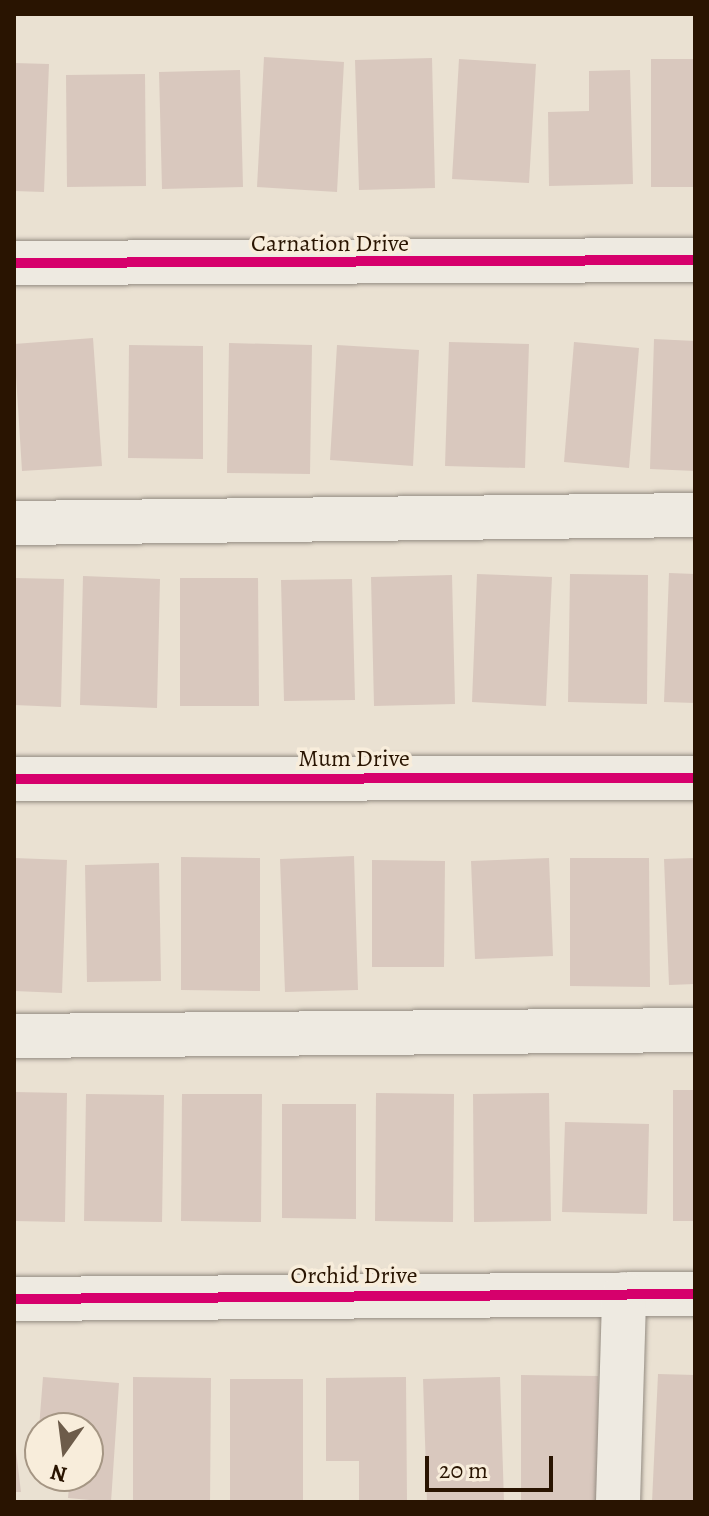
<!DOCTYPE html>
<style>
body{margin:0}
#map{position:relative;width:709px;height:1516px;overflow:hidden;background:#eae1d2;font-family:Alegreya,serif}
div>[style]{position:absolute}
.building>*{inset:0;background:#d9c8be}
.roads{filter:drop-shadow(0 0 2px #948c82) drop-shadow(0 0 2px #948c82)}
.minor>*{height:44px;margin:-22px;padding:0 22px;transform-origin:22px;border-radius:22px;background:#eeeae1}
.cycleway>*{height:10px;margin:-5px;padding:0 5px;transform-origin:5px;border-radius:5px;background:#d6006c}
span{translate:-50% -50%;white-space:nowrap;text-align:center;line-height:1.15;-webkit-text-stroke:7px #f8eddb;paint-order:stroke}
.street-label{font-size:24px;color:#291401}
.frame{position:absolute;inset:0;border:16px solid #291401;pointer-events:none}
.north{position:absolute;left:24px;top:1412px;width:80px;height:80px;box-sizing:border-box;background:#f8eddb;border:2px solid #a59684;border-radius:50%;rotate:194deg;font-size:22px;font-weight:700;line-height:32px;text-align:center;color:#291401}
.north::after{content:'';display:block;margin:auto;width:28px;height:36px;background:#6d5c4a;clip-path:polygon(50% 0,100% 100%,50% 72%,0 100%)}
.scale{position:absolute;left:425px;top:1456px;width:128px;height:36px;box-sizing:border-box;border:4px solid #291401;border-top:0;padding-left:10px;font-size:24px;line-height:28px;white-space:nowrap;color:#291401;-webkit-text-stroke:6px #f8eddb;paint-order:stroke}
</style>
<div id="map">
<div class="building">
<i style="clip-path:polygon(264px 57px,344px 62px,337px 192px,257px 187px)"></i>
<i style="clip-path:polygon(432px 58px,435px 188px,359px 190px,355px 60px)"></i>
<i style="clip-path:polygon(459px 59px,536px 64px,529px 183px,452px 179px)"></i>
<i style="clip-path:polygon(651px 59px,695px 59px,695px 187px,651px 187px)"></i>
<i style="clip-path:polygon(14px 63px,49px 64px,44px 192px,14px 191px)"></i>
<i style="clip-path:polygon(240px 70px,243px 187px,162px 189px,159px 72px)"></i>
<i style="clip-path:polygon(630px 70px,633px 184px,549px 186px,548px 112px,589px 111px,589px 71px)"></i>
<i style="clip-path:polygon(145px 74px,146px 186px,67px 187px,66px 75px)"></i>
<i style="clip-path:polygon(93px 338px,102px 466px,22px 471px,14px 344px)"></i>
<i style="clip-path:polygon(654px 339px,695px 341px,695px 471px,650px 469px)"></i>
<i style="clip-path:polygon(449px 342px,529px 344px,525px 468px,445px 466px)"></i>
<i style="clip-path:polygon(574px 342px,639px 348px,629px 468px,564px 462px)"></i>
<i style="clip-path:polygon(229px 343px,312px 345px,310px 474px,227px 473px)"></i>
<i style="clip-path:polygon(129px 345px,203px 346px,203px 459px,128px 458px)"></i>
<i style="clip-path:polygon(337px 345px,419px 350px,413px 466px,330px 460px)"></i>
<i style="clip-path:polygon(669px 573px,695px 574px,695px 703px,664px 702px)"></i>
<i style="clip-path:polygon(477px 574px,552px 577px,546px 706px,472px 702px)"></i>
<i style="clip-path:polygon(570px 574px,648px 575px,647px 704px,568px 702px)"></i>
<i style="clip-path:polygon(452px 575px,455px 704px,374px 706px,371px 577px)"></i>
<i style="clip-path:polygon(83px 576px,160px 579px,157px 708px,80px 705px)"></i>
<i style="clip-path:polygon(14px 578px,64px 579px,61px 707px,14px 705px)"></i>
<i style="clip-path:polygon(180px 578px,258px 578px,259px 706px,180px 706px)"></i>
<i style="clip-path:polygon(352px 579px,355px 700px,284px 701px,281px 580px)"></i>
<i style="clip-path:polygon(354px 856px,358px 990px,285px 992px,280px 859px)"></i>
<i style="clip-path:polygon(181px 857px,260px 858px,260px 991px,181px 990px)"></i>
<i style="clip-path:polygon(14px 858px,67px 860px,62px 993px,14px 991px)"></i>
<i style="clip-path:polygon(549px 858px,553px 956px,475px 959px,471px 861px)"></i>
<i style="clip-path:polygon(570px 858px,649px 858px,650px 987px,570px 986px)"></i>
<i style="clip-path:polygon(695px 858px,695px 984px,669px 985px,664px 859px)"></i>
<i style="clip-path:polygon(372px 860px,445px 861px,444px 967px,372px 967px)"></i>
<i style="clip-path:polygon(159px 863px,161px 981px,87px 982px,85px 865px)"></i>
<i style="clip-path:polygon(673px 1090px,695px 1090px,695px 1221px,673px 1221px)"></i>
<i style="clip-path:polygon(14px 1092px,67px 1093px,65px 1222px,14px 1221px)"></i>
<i style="clip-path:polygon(376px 1093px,454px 1094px,453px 1222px,375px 1221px)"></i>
<i style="clip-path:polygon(549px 1093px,551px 1221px,474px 1222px,473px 1094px)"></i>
<i style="clip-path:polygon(86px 1094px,164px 1095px,162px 1222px,84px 1221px)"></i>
<i style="clip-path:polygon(182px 1094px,262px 1094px,261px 1222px,181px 1221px)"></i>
<i style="clip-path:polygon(282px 1104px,356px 1104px,356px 1219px,282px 1218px)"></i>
<i style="clip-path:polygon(565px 1122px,649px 1124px,647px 1214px,562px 1212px)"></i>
<i style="clip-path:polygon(658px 1374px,695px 1375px,695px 1502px,652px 1502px)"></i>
<i style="clip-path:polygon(521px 1375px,598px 1376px,598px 1502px,521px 1502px)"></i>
<i style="clip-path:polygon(43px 1377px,119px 1383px,111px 1502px,68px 1498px,70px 1476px,88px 1476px,88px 1428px,39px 1428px)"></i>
<i style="clip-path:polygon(133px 1377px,211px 1378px,210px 1502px,133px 1502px)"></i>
<i style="clip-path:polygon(406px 1377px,407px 1502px,359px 1502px,359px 1461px,326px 1461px,326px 1378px)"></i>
<i style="clip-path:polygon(500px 1377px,504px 1502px,427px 1502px,423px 1379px)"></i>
<i style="clip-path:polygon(230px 1379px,303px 1379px,303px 1502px,230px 1502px)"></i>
<i style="clip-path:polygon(14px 1435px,21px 1492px,14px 1492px)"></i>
</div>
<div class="roads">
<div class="minor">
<i style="left:14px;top:263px;width:681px;rotate:-0.25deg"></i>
<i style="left:14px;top:523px;width:681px;rotate:-0.67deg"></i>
<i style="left:14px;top:779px;width:681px;rotate:-0.08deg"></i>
<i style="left:14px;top:1036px;width:681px;rotate:-0.5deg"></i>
<i style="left:14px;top:1299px;width:681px;rotate:-0.42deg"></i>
<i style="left:618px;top:1502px;width:208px;rotate:-88.3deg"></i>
</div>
</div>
<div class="cycleway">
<i style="left:14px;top:263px;width:681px;rotate:-0.25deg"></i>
<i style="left:14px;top:779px;width:681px;rotate:-0.08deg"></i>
<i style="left:14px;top:1299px;width:681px;rotate:-0.42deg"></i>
</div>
<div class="street-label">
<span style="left:330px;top:244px">Carnation Drive</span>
<span style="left:354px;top:759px">Mum Drive</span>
<span style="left:354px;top:1276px">Orchid Drive</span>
</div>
<div class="frame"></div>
<div class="north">N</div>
<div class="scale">20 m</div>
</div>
